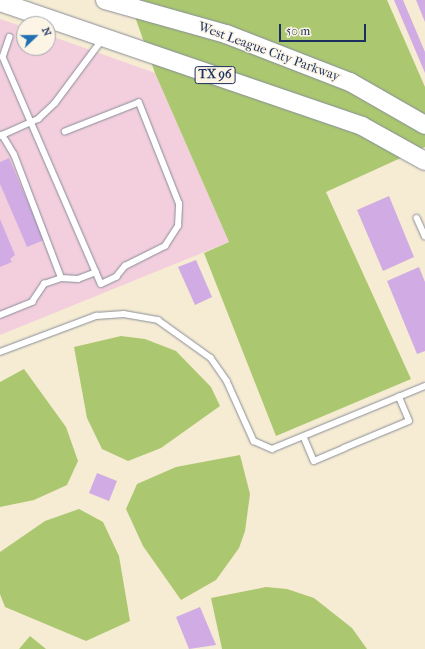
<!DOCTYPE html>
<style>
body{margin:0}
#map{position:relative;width:425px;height:649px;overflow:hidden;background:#f6ebd3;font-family:"IM FELL French Canon",serif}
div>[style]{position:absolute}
.built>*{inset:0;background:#f3cfde}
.green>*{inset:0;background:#abc870}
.building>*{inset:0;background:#d1ace4}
.roads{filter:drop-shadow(0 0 1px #888d98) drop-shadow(0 0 1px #888d98)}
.service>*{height:5.5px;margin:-2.75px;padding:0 2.75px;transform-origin:2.75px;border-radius:2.75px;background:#fff}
.primary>*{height:18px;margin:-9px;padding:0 9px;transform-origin:9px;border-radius:9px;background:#fff}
span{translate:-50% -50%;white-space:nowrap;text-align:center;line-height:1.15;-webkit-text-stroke:3px #fcf5e5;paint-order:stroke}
.shield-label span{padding:1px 3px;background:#fcf5e5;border:1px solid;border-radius:3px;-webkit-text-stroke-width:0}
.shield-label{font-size:12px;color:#1b2f5e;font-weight:700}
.street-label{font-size:13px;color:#1b2f5e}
.north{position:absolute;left:16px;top:16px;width:40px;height:40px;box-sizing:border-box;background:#fcf5e5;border:1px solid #a2a6af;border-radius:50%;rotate:68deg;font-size:11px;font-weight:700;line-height:16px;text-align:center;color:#1b2f5e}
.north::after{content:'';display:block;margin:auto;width:14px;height:18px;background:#1f6fb2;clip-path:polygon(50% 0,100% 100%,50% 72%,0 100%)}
.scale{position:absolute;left:279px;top:24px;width:87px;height:18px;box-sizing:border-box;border:2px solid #1b2f5e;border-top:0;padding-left:5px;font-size:12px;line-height:14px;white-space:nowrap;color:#1b2f5e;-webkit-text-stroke:3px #fcf5e5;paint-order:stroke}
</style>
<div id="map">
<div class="built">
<i style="clip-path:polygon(0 19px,24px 27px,24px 48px,48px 48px,48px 35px,155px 73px,229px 242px,0 335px)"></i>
</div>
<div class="green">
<i style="clip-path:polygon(129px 0,387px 0,425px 87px,425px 147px,326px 192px,411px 379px,276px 436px,204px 253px,229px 242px,155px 73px)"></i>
<i style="clip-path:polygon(121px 336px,145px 339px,176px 351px,211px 387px,220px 406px,161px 448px,128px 461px,102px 449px,87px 418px,74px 347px)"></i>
<i style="clip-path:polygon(24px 369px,66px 427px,78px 461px,67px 485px,34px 500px,0 507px,0 382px)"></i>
<i style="clip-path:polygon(240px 455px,250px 494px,245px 531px,239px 548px,216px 580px,181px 600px,143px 546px,126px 509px,137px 484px,176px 467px)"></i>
<i style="clip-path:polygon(79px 509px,103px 522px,119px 556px,130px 621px,86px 641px,5px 607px,0 594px,0 552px,45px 521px)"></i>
<i style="clip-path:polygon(266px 587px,287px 589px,314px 598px,352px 628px,367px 649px,222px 649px,211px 598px)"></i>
<i style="clip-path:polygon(30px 636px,46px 649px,19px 649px)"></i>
</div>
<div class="building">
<i style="clip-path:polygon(394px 0,403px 0,425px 52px,425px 73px)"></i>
<i style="clip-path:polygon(416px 0,425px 0,425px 22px)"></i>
<i style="clip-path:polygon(9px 158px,44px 240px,27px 247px,0 184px,0 162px)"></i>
<i style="clip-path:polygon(389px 196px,414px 257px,383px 271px,357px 210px)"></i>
<i style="clip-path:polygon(0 219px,15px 255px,10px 259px,12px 262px,0 267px)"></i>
<i style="clip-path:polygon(196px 260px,212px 297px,195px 305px,178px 267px)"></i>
<i style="clip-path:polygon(419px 267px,425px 282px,425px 351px,417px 354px,387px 281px)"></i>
<i style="clip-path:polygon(97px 473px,117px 481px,109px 501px,89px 493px)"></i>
<i style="clip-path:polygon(200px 607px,216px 645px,189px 649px,176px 617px)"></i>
</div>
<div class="roads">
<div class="service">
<i style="left:10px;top:37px;width:21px;rotate:109deg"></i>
<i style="left:3px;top:57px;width:247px;rotate:66.6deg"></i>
<i style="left:101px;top:284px;width:17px;rotate:-25deg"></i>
<i style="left:116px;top:277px;width:14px;rotate:-51deg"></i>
<i style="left:125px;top:266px;width:45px;rotate:-26.6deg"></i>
<i style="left:165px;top:246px;width:24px;rotate:-57deg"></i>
<i style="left:178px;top:226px;width:22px;rotate:-87deg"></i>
<i style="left:179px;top:204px;width:109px;rotate:-111.6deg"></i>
<i style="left:139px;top:103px;width:79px;rotate:158.6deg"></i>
<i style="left:0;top:136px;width:42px;rotate:-24.1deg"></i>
<i style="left:38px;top:119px;width:23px;rotate:-43deg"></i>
<i style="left:55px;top:103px;width:79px;rotate:-53.3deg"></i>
<i style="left:417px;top:218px;width:20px;rotate:66deg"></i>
<i style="left:61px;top:278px;width:17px;rotate:3deg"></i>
<i style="left:78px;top:279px;width:19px;rotate:-21deg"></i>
<i style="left:0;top:315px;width:35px;rotate:-22deg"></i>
<i style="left:32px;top:302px;width:22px;rotate:-56deg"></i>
<i style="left:44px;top:284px;width:18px;rotate:-19deg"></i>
<i style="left:61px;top:278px;width:132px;rotate:-110.9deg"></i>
<i style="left:14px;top:155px;width:23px;rotate:-121deg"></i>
<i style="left:0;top:352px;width:103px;rotate:-20.6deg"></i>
<i style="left:96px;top:316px;width:28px;rotate:-4deg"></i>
<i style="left:124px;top:314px;width:35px;rotate:10deg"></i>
<i style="left:158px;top:320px;width:65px;rotate:35.6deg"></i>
<i style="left:211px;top:358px;width:28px;rotate:55deg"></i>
<i style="left:227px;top:381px;width:66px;rotate:65.8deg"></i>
<i style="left:254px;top:441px;width:20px;rotate:24deg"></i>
<i style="left:272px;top:449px;width:165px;rotate:-22.4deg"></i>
<i style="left:304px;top:437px;width:26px;rotate:67deg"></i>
<i style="left:314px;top:461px;width:33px;rotate:-23deg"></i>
<i style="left:344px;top:448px;width:70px;rotate:-22.6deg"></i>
<i style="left:409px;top:421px;width:26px;rotate:-113deg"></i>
</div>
<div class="primary">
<i style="left:105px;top:0;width:126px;rotate:15.7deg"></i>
<i style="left:226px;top:34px;width:133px;rotate:21.2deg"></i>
<i style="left:350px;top:82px;width:86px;rotate:29.8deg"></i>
<i style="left:0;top:2px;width:383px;rotate:18.9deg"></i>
<i style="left:362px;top:126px;width:72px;rotate:29.1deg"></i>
</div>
</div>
<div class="shield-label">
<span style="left:215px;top:75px">TX 96</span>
</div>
<div class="street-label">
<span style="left:269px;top:52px;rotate:20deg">West League City Parkway</span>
</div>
<div class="north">N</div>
<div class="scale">50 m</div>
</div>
